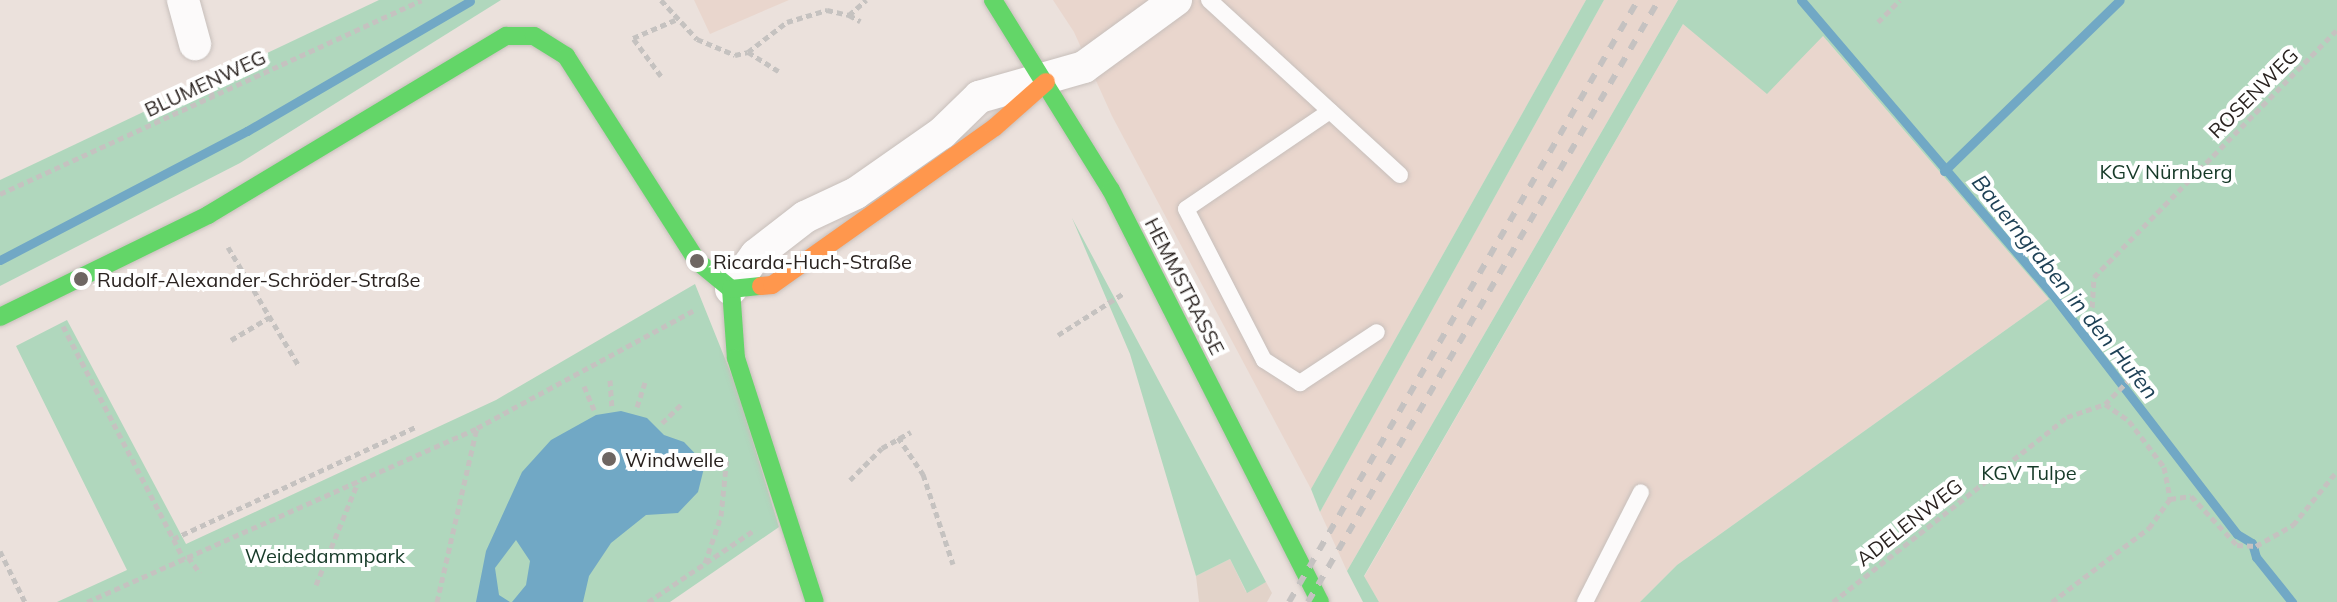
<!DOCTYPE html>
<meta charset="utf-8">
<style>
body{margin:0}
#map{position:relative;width:2337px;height:602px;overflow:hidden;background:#ebe1dc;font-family:Mulish,sans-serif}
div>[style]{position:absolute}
.built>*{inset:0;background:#e9d6cd}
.industrial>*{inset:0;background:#e2d3c9}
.green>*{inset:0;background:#b0d7bd}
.water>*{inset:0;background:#71a8c5}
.stream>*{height:9px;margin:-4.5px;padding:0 4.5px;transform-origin:4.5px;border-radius:4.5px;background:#71a8c5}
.path>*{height:5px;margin-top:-2.5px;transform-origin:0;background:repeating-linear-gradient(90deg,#c5c2c0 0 6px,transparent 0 10px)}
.roads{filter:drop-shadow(0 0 2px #c7bfbb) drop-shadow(0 0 2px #c7bfbb)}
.lane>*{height:16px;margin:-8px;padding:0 8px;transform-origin:8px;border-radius:8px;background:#fcfafa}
.street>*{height:32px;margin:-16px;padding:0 16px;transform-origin:16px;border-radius:16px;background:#fcfafa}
.fast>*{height:18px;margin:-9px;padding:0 9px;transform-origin:9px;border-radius:9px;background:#63d668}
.slow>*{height:18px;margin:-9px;padding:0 9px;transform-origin:9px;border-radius:9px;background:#ff974d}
.rail>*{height:6px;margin-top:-3px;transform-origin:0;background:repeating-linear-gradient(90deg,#c5c2c1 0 10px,transparent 0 20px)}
.dots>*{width:22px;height:22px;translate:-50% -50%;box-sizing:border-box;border:4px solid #fff;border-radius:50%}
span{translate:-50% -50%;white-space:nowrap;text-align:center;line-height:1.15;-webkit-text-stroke:8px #fff;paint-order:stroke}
.street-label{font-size:20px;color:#2a2320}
.park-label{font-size:20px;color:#163a28}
.poi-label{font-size:20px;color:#2a2320}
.left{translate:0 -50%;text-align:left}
.water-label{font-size:22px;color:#1e4156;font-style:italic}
</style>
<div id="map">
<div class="built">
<i style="clip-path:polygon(694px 0,789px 0,710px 34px)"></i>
<i style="clip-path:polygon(1053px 0,1586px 0,1311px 489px,1112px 116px,1074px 32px)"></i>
<i style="clip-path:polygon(1604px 0,1678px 0,1347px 571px,1320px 512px)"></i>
<i style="clip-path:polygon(1683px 24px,1822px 35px,2049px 299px,1677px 565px,1640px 602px,1379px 602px,1364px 577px)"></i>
</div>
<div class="industrial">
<i style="clip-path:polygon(1230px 559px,1246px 592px,1266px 582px,1272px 593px,1267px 602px,1199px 602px,1196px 576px)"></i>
</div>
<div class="green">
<i style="clip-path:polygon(379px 0,501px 0,240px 163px,0 286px,0 180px)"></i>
<i style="clip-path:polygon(1586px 0,1604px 0,1320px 512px,1311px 489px)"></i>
<i style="clip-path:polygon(1678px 0,2337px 0,2337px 602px,1640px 602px,1677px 565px,2049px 299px,1823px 36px,1767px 94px,1683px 24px,1364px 576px,1379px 602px,1363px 602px,1347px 571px)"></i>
<i style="clip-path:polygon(1072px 218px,1266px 582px,1247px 593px,1230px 559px,1196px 576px,1130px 354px)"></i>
<i style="clip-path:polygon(695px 284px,736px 386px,779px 527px,670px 602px,57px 602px,127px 570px,16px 346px,67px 320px,186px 544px,496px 400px)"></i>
</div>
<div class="water">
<i style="clip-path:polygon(621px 411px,647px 418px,664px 435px,684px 442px,705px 464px,698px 492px,678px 513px,646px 515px,611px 543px,589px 576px,583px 602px,512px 602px,526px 585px,530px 561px,516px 540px,495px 568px,499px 595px,510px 602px,476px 602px,486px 551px,522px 472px,551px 440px,596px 415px)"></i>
</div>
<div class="stream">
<i style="left:1801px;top:0;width:387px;rotate:49.5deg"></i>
<i style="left:2052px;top:294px;width:303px;rotate:52.4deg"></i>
<i style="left:2237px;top:534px;width:17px;rotate:31deg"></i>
<i style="left:2252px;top:543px;width:15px;rotate:74deg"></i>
<i style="left:2256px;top:557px;width:58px;rotate:51.3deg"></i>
<i style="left:1944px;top:171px;width:245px;rotate:-44.2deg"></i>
<i style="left:0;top:260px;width:279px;rotate:-27.6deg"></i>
<i style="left:247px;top:131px;width:258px;rotate:-30.2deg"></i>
</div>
<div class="path">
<i style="left:661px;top:0;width:53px;rotate:47.3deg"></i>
<i style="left:697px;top:39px;width:41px;rotate:22.8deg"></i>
<i style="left:735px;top:55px;width:13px;rotate:-13deg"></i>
<i style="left:748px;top:52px;width:49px;rotate:-37.6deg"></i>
<i style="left:787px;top:22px;width:42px;rotate:-16.7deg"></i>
<i style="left:827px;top:10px;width:23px;rotate:13deg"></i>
<i style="left:849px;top:15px;width:23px;rotate:-41deg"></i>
<i style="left:849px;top:15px;width:13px;rotate:29deg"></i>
<i style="left:1878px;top:22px;width:31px;rotate:-45deg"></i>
<i style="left:748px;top:52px;width:36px;rotate:32deg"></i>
<i style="left:205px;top:73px;width:25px;rotate:72deg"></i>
<i style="left:661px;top:76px;width:47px;rotate:-126.4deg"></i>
<i style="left:633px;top:38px;width:46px;rotate:-23.2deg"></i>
<i style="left:0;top:194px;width:464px;rotate:-24.7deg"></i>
<i style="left:228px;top:247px;width:139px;rotate:59.2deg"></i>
<i style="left:63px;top:326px;width:263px;rotate:62.6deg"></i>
<i style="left:1058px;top:335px;width:78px;rotate:-32.5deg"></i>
<i style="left:231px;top:340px;width:45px;rotate:-30.5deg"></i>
<i style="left:610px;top:380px;width:26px;rotate:86deg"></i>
<i style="left:584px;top:386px;width:26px;rotate:67deg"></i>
<i style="left:2105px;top:404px;width:35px;rotate:-45deg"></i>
<i style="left:2130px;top:379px;width:65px;rotate:-126.9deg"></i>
<i style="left:2091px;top:327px;width:50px;rotate:-86.6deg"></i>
<i style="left:2094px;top:277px;width:346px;rotate:-45.5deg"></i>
<i style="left:637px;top:407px;width:26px;rotate:-72deg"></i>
<i style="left:662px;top:423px;width:28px;rotate:-44deg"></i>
<i style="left:898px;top:437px;width:45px;rotate:56deg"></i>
<i style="left:923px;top:474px;width:95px;rotate:71.6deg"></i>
<i style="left:850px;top:480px;width:45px;rotate:-45deg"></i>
<i style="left:882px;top:448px;width:33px;rotate:-29deg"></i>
<i style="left:2170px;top:499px;width:21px;rotate:-8deg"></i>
<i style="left:2191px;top:496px;width:67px;rotate:46.8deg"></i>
<i style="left:2237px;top:545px;width:19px;rotate:3deg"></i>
<i style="left:2256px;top:546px;width:43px;rotate:-29.6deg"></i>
<i style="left:2293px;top:525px;width:70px;rotate:-50.8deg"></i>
<i style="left:173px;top:539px;width:269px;rotate:-24.8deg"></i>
<i style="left:0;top:551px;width:57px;rotate:63.9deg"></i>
<i style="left:188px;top:557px;width:20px;rotate:53deg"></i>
<i style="left:705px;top:563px;width:50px;rotate:-71.2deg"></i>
<i style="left:721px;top:516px;width:60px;rotate:-84.3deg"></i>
<i style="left:316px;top:585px;width:111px;rotate:-67.8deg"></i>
<i style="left:87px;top:602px;width:427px;rotate:-24deg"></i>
<i style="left:477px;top:428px;width:249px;rotate:-28.5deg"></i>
<i style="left:437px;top:602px;width:179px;rotate:-77.1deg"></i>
<i style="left:648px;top:602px;width:130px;rotate:-34.1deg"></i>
<i style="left:1833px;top:602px;width:298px;rotate:-38.3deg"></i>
<i style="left:2067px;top:417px;width:40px;rotate:-18.9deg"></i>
<i style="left:2105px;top:404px;width:29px;rotate:35deg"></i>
<i style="left:2129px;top:421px;width:58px;rotate:52.7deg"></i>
<i style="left:2164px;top:467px;width:33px;rotate:79deg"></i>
<i style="left:2052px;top:602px;width:122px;rotate:-37.3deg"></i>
<i style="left:2149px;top:528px;width:36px;rotate:-54deg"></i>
</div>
<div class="roads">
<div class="lane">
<i style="left:1209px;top:0;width:259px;rotate:42.5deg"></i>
<i style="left:1330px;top:111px;width:174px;rotate:145.8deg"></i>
<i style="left:1186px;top:209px;width:170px;rotate:62.7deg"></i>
<i style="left:1264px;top:360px;width:43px;rotate:32.6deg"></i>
<i style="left:1300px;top:383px;width:92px;rotate:-33.5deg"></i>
<i style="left:1585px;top:602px;width:123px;rotate:-63deg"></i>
</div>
<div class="street">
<i style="left:183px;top:0;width:46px;rotate:74.7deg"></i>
<i style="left:731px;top:289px;width:42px;rotate:-53.7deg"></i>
<i style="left:756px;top:255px;width:62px;rotate:-37.8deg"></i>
<i style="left:805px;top:217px;width:56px;rotate:-25.2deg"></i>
<i style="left:856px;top:193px;width:105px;rotate:-34.9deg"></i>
<i style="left:942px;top:133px;width:52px;rotate:-44.2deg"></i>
<i style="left:979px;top:97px;width:109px;rotate:-15.9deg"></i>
<i style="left:1084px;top:67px;width:114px;rotate:-36.1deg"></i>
</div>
<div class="fast">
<i style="left:993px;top:0;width:224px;rotate:58.2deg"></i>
<i style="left:1111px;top:190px;width:462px;rotate:63.1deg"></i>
<i style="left:731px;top:289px;width:69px;rotate:85.9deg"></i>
<i style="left:736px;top:358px;width:256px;rotate:72.1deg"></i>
<i style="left:0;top:317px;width:232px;rotate:-26.1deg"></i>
<i style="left:208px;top:215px;width:348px;rotate:-31deg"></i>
<i style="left:506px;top:36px;width:28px"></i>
<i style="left:534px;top:36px;width:38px;rotate:32deg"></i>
<i style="left:566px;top:56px;width:243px;rotate:57.4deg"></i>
<i style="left:697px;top:261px;width:44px;rotate:39.5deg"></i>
<i style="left:731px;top:289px;width:30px;rotate:-6deg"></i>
</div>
<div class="slow">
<i style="left:761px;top:286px;width:11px;rotate:-5deg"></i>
<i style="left:772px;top:285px;width:273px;rotate:-35.3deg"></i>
<i style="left:995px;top:127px;width:68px;rotate:-41.4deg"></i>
</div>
</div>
<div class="rail">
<i style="left:1289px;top:602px;width:696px;rotate:-59.9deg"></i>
<i style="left:1308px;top:602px;width:697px;rotate:-59.76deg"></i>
</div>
<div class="dots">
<i style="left:697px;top:261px;background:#6e6662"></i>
<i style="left:81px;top:279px;background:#6e6662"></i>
<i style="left:609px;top:459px;background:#6e6662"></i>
</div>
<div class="street-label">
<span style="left:205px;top:83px;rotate:-25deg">BLUMENWEG</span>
<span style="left:2253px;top:93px;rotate:-45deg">ROSENWEG</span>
<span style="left:1185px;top:286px;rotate:63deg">HEMMSTRASSE</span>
<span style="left:1909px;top:522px;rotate:-38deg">ADELENWEG</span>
</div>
<div class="park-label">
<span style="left:2166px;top:171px">KGV Nürnberg</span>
<span style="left:2029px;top:472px">KGV Tulpe</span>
<span style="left:325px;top:555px">Weidedammpark</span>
</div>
<div class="poi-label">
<span class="left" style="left:713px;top:261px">Ricarda-Huch-Straße</span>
<span class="left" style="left:97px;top:279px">Rudolf-Alexander-Schröder-Straße</span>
<span class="left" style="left:625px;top:459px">Windwelle</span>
</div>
<div class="water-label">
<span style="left:2065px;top:287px;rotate:51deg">Bauerngraben in den Hufen</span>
</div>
</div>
